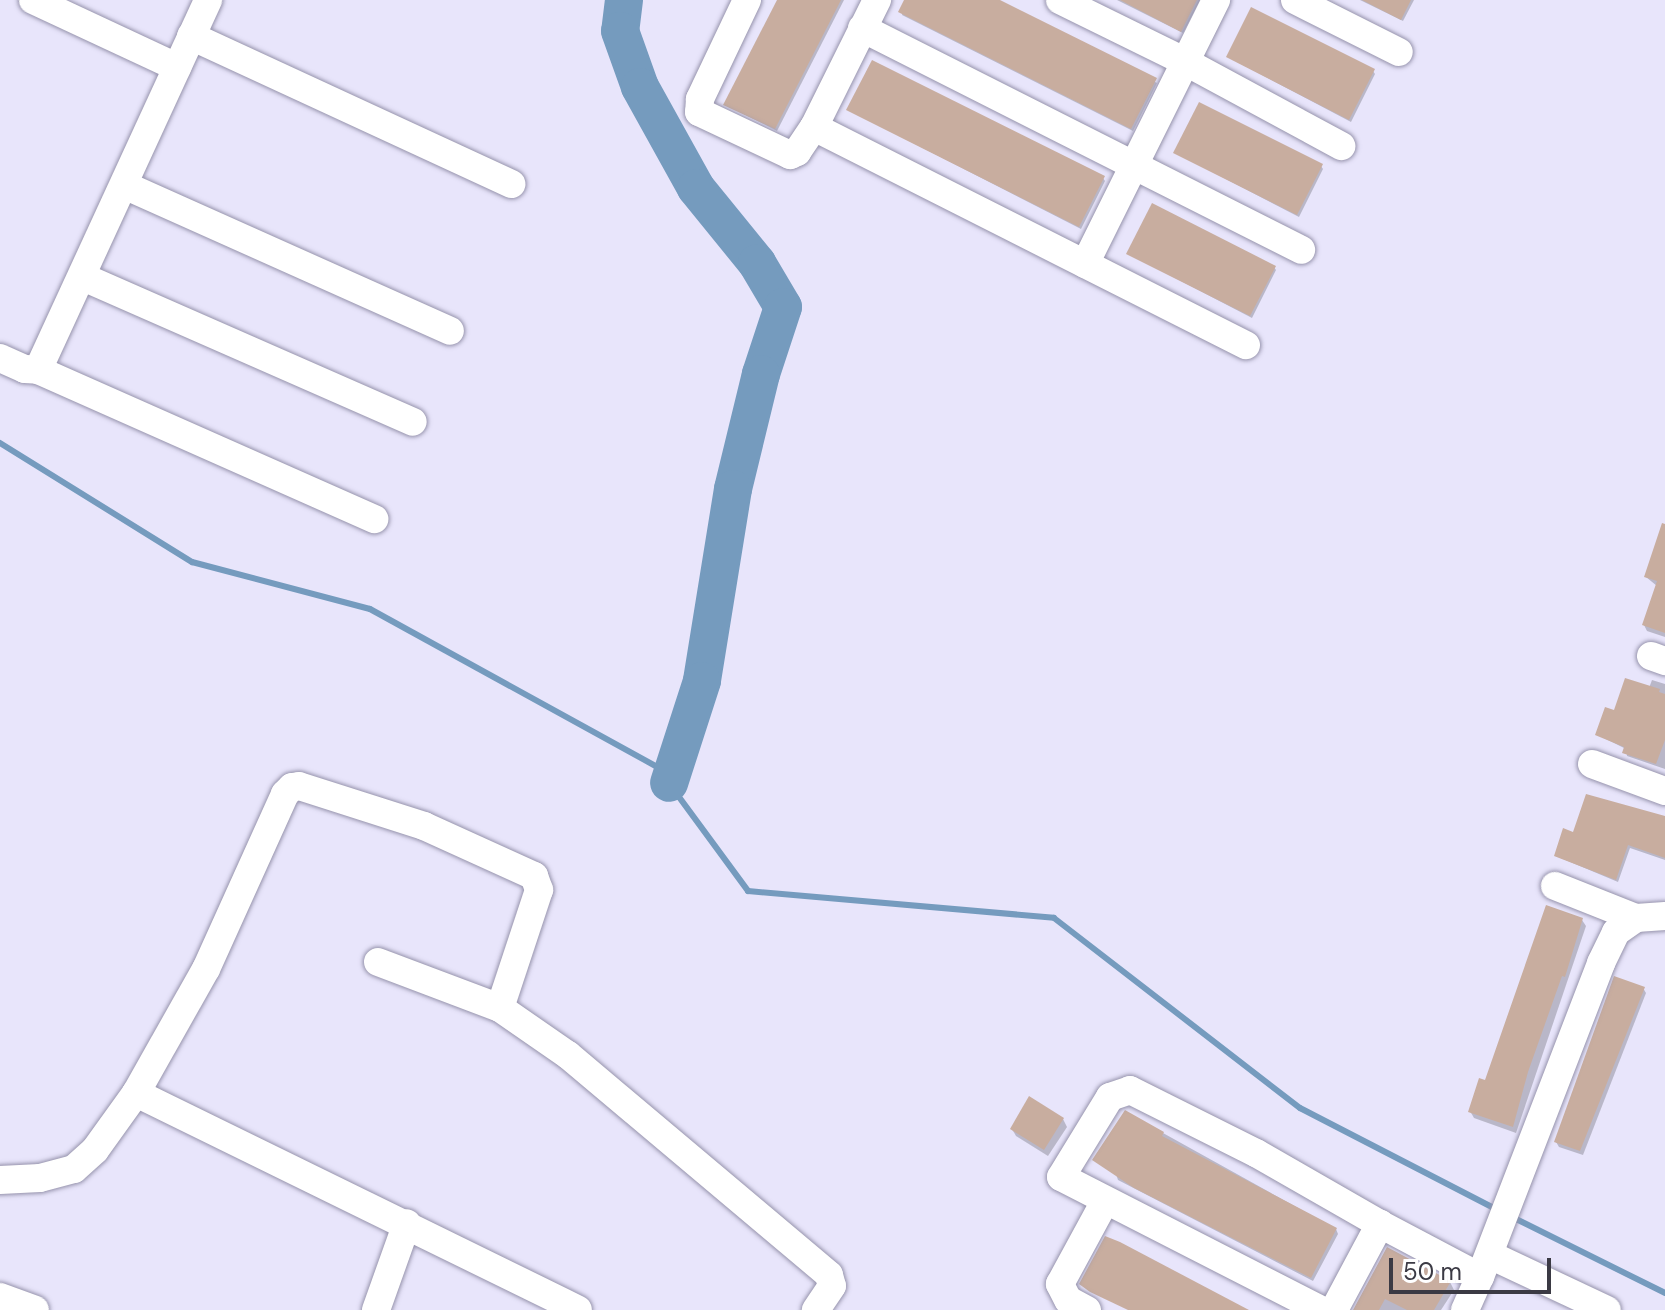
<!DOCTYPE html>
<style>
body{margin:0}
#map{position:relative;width:1665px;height:1310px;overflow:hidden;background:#e8e5fb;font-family:"DM Sans",sans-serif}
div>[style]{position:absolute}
.shadow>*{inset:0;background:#0003}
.stream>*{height:6px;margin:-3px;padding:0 3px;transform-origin:3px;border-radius:3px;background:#759bbe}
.river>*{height:38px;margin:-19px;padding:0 19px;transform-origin:19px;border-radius:19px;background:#759bbe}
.building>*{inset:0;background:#c8ad9f}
.roads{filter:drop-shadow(0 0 2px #9693ac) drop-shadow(0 0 2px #9693ac)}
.minor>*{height:28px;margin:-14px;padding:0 14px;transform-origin:14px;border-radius:14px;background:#fff}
span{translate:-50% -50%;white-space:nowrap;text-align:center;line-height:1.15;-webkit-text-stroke:6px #fff;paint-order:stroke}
.scale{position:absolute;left:1389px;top:1258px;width:162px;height:36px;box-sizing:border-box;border:4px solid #3b3a44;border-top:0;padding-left:10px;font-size:24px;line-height:28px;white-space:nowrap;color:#3b3a44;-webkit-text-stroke:6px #fff;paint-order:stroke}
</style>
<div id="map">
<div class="shadow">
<i style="clip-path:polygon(779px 0,844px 0,777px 131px,726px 105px)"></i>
<i style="clip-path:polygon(906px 0,996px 0,1157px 83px,1133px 131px,902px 15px)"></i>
<i style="clip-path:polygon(1117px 0,1200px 0,1183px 33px)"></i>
<i style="clip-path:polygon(1360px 0,1414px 0,1403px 21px)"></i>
<i style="clip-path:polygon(1228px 57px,1373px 71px,1375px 74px,1351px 122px)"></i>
<i style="clip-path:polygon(849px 110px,1103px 178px,1105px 181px,1081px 229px)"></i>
<i style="clip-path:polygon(1176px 153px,1321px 166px,1323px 169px,1299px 217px)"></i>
<i style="clip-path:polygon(1129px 254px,1274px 267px,1276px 270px,1252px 318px)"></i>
<i style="clip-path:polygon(1665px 558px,1665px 637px,1647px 631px,1644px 625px,1657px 586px,1646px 577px)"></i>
<i style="clip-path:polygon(1652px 680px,1665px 684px,1665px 769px,1627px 756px,1626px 749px,1598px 735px,1615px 713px,1649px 688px)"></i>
<i style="clip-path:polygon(1665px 817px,1665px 860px,1630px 848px,1618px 882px,1556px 856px,1574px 834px)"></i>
<i style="clip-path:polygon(1582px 920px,1586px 926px,1516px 1133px,1474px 1118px,1470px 1111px)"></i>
<i style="clip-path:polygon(1643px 988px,1646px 993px,1583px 1155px,1559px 1147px,1556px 1142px)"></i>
<i style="clip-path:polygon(1063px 1119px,1067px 1127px,1048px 1156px,1016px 1136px,1012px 1129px)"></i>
<i style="clip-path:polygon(1163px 1133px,1336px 1229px,1338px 1234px,1313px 1281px,1118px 1180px,1116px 1174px,1094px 1160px)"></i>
<i style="clip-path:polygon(1388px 1250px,1450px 1282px,1454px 1290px,1441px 1310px,1357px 1310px)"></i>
</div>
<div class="stream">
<i style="left:0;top:443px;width:226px;rotate:31.8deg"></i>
<i style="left:192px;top:562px;width:184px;rotate:14.8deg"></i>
<i style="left:370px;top:609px;width:328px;rotate:28.8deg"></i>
<i style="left:657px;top:767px;width:154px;rotate:53.7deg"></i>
<i style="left:748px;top:891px;width:307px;rotate:5deg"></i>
<i style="left:1054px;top:918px;width:311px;rotate:37.7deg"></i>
<i style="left:1300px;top:1108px;width:223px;rotate:27.3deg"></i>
<i style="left:1512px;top:1217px;width:171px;rotate:26.4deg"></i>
</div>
<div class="river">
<i style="left:624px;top:0;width:31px;rotate:97deg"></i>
<i style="left:620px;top:31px;width:59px;rotate:70.3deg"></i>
<i style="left:640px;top:87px;width:115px;rotate:61deg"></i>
<i style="left:696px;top:188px;width:97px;rotate:50.9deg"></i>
<i style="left:757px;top:263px;width:51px;rotate:59.4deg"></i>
<i style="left:783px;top:307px;width:71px;rotate:108.2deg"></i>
<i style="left:761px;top:374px;width:118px;rotate:103.7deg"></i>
<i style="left:733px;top:489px;width:194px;rotate:99.2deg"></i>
<i style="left:702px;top:681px;width:107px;rotate:107.9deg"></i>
</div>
<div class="building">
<i style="clip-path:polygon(777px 0,841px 0,775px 129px,723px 105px)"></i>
<i style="clip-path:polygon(904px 0,1000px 0,1157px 78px,1131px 129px,898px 12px)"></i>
<i style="clip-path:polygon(1120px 0,1197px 0,1181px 32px)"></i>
<i style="clip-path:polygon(1362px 0,1411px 0,1401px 20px)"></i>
<i style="clip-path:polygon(1251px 7px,1375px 69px,1349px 120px,1226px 57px)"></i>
<i style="clip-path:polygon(872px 60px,1105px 176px,1079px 227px,846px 110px)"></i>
<i style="clip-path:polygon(1199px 102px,1323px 164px,1297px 215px,1173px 153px)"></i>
<i style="clip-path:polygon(1152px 203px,1276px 266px,1250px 316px,1126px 254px)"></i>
<i style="clip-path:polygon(1662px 523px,1665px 524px,1665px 633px,1642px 625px,1657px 581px,1644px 577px)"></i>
<i style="clip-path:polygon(1625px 678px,1660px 689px,1659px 692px,1665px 694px,1665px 740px,1656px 764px,1622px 753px,1624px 747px,1595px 735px,1605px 707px,1614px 710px)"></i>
<i style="clip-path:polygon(1586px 794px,1665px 816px,1665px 858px,1628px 845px,1616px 880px,1554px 856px,1563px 828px,1573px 832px)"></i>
<i style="clip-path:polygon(1546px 905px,1583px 918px,1565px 977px,1562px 976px,1528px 1072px,1513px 1127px,1468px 1112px,1479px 1078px,1485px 1080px)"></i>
<i style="clip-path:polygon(1614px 976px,1645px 987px,1580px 1151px,1554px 1142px)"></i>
<i style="clip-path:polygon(1029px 1096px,1064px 1118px,1044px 1150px,1010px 1129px)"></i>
<i style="clip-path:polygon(1125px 1110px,1164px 1132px,1162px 1136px,1337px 1228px,1311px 1278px,1134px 1188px,1092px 1160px)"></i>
<i style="clip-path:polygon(1105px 1236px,1120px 1242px,1249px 1310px,1128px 1310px,1090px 1292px,1079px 1284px)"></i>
<i style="clip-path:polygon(1387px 1247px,1451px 1281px,1434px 1310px,1407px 1310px,1385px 1299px,1379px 1310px,1353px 1310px)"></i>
</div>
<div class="roads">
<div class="minor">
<i style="left:33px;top:0;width:159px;rotate:25deg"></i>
<i style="left:747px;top:0;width:110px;rotate:115.4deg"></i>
<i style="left:700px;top:99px;width:13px;rotate:94deg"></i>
<i style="left:699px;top:112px;width:101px;rotate:25.3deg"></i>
<i style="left:790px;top:155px;width:8px;rotate:-23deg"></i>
<i style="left:797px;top:152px;width:30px;rotate:-56deg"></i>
<i style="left:814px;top:127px;width:142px;rotate:-63.6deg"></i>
<i style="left:1060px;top:0;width:138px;rotate:26.2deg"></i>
<i style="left:1184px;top:61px;width:179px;rotate:28.4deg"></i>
<i style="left:1295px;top:0;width:116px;rotate:26.6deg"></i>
<i style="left:862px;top:28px;width:492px;rotate:26.8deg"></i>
<i style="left:191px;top:36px;width:353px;rotate:24.8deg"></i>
<i style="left:814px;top:127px;width:484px;rotate:26.8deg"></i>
<i style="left:124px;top:185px;width:357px;rotate:24.1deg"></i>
<i style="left:1085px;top:264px;width:295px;rotate:-63.6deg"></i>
<i style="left:83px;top:277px;width:360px;rotate:23.7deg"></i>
<i style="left:0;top:358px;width:27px;rotate:24deg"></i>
<i style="left:25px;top:369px;width:13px;rotate:4deg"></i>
<i style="left:38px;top:370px;width:368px;rotate:23.9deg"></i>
<i style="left:38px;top:370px;width:407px;rotate:-65.3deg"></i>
<i style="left:1651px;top:656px;width:15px;rotate:20deg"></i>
<i style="left:1592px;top:764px;width:78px;rotate:20.3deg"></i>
<i style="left:1555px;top:886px;width:87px;rotate:21.6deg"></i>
<i style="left:378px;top:962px;width:130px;rotate:20.7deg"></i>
<i style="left:500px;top:1008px;width:83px;rotate:34.7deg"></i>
<i style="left:568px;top:1055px;width:341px;rotate:40.1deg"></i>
<i style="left:829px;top:1275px;width:11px;rotate:75deg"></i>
<i style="left:832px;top:1286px;width:29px;rotate:124deg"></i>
<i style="left:136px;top:1093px;width:492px;rotate:26.1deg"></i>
<i style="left:0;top:1180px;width:40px;rotate:-2.9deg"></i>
<i style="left:40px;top:1178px;width:35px;rotate:-15deg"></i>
<i style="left:74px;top:1169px;width:28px;rotate:-42deg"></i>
<i style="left:95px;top:1150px;width:70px;rotate:-54.3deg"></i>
<i style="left:136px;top:1093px;width:142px;rotate:-60.6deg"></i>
<i style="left:206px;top:969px;width:192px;rotate:-65.7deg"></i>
<i style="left:285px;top:794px;width:10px;rotate:-45deg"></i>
<i style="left:292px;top:787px;width:7px;rotate:-8deg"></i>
<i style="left:299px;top:786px;width:131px;rotate:17.7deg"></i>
<i style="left:424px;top:826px;width:121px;rotate:24.4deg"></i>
<i style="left:534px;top:876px;width:15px;rotate:70deg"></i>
<i style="left:539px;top:890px;width:124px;rotate:108.3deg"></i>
<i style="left:1490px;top:1255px;width:129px;rotate:25.2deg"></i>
<i style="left:0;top:1297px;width:37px;rotate:20deg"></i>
<i style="left:376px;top:1310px;width:92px;rotate:-70.4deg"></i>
<i style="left:1087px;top:1310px;width:21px;rotate:-152deg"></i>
<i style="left:1068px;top:1300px;width:18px;rotate:-117deg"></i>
<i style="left:1060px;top:1284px;width:94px;rotate:-61.5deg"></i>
<i style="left:1321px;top:1310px;width:292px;rotate:-152.9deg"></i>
<i style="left:1061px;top:1177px;width:94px;rotate:-58.5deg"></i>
<i style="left:1110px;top:1097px;width:21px;rotate:-19deg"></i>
<i style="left:1130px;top:1090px;width:141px;rotate:26.6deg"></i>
<i style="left:1256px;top:1153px;width:143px;rotate:29.8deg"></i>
<i style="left:1334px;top:1310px;width:98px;rotate:-61.9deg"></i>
<i style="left:1380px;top:1224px;width:113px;rotate:27.9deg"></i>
<i style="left:1480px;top:1277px;width:337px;rotate:-68.9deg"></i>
<i style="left:1601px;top:963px;width:34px;rotate:-64deg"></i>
<i style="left:1616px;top:932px;width:24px;rotate:-35deg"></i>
<i style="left:1636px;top:918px;width:29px;rotate:-4deg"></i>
<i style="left:1465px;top:1310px;width:36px;rotate:-66deg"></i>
</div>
</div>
<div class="scale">50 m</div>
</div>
